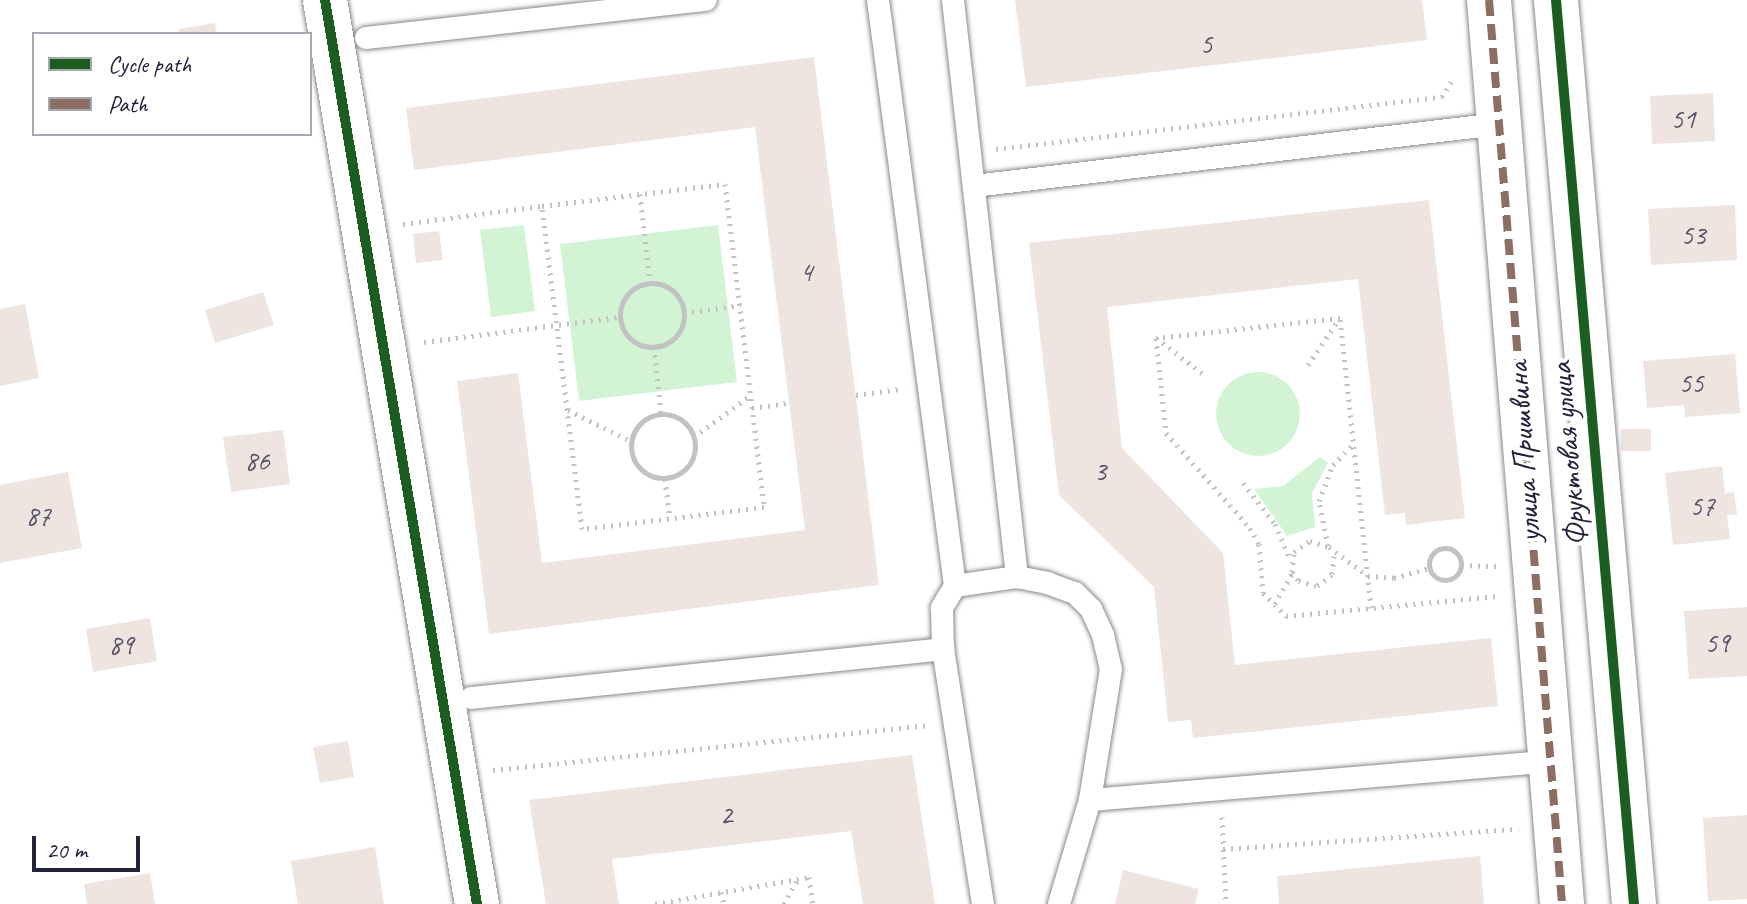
<!DOCTYPE html>
<meta charset="utf-8">
<style>
body{margin:0}
#map{position:relative;width:1747px;height:904px;overflow:hidden;background:#fff;font-family:Caveat,sans-serif}
div>[style]{position:absolute}
.green>*{inset:0;background:#d2f4d5}
.round{border-radius:50%}
.building>*{inset:0;background:#eee4e0}
.path>*{height:5px;margin-top:-2.5px;transform-origin:0;background:repeating-linear-gradient(90deg,#c2c2c4 0 2px,transparent 0 8px)}
.path>.ring{margin:-2.5px;padding:0;box-sizing:content-box;background:none;border:5px solid #c2c2c4;border-radius:50%}
.roads{filter:drop-shadow(0 0 2px #8a8a8f) drop-shadow(0 0 2px #8a8a8f)}
.service>*{height:22px;margin:-11px;padding:0 11px;transform-origin:11px;border-radius:11px;background:#fff}
.minor>*{height:44px;margin:-22px;padding:0 22px;transform-origin:22px;border-radius:22px;background:#fff}
.quiet>*{height:8px;margin-top:-4px;transform-origin:0;background:repeating-linear-gradient(90deg,#8d6e63 0 16px,transparent 0 24px)}
.cycleway>*{height:10px;margin:-5px;padding:0 5px;transform-origin:5px;border-radius:5px;background:#1b5e20}
span{translate:-50% -50%;white-space:nowrap;text-align:center;line-height:1.15;-webkit-text-stroke:8px #fff;paint-order:stroke}
.number-label{font-size:28px;color:#555264}
.number-label span{-webkit-text-stroke-width:0}
.street-label{font-size:32px;color:#22223b}
.legend{position:absolute;left:32px;top:32px;width:280px;height:104px;box-sizing:border-box;background:#fff;border:2px solid #a7a7b1;margin:0;padding:10px 14px;list-style:none;font-size:24px;color:#22223b}
.legend li{display:flex;align-items:center;gap:16px;height:40px}
.legend b{width:40px;border:2px solid #a7a7b1}
.scale{position:absolute;left:32px;top:836px;width:108px;height:36px;box-sizing:border-box;border:4px solid #22223b;border-top:0;padding-left:10px;font-size:24px;line-height:28px;white-space:nowrap;color:#22223b;-webkit-text-stroke:6px #fff;paint-order:stroke}
</style>
<div id="map">
<div class="green">
<i style="clip-path:polygon(524px 225px,535px 311px,491px 317px,480px 230px)"></i>
<i style="clip-path:polygon(718px 225px,737px 382px,579px 401px,560px 244px)"></i>
<i class="round" style="left:1216px;top:372px;width:84px;height:84px"></i>
<i style="clip-path:polygon(1320px 457px,1328px 463px,1312px 493px,1315px 527px,1287px 536px,1254px 489px,1283px 486px)"></i>
</div>
<div class="building">
<i style="clip-path:polygon(1015px 0,1422px 0,1427px 40px,1026px 87px)"></i>
<i style="clip-path:polygon(215px 23px,216px 34px,179px 34px,179px 29px)"></i>
<i style="clip-path:polygon(814px 57px,879px 585px,489px 634px,457px 381px,518px 373px,542px 563px,805px 530px,755px 127px,414px 170px,406px 108px)"></i>
<i style="clip-path:polygon(1713px 93px,1715px 141px,1652px 144px,1650px 96px)"></i>
<i style="clip-path:polygon(1429px 200px,1465px 518px,1406px 525px,1405px 513px,1385px 515px,1358px 279px,1107px 307px,1122px 448px,1223px 553px,1235px 665px,1491px 638px,1498px 706px,1193px 738px,1191px 720px,1168px 722px,1154px 587px,1059px 495px,1029px 243px)"></i>
<i style="clip-path:polygon(1735px 205px,1737px 260px,1651px 265px,1648px 209px)"></i>
<i style="clip-path:polygon(439px 231px,443px 260px,416px 263px,413px 234px)"></i>
<i style="clip-path:polygon(263px 292px,274px 325px,215px 343px,205px 310px)"></i>
<i style="clip-path:polygon(25px 304px,39px 378px,0 386px,0 309px)"></i>
<i style="clip-path:polygon(1735px 354px,1740px 413px,1685px 417px,1684px 405px,1647px 408px,1643px 361px)"></i>
<i style="clip-path:polygon(1621px 429px,1651px 429px,1651px 451px,1621px 451px)"></i>
<i style="clip-path:polygon(283px 430px,290px 484px,231px 492px,223px 437px)"></i>
<i style="clip-path:polygon(1722px 466px,1725px 493px,1734px 492px,1737px 514px,1727px 515px,1730px 539px,1673px 545px,1665px 473px)"></i>
<i style="clip-path:polygon(68px 472px,82px 548px,0 563px,0 485px)"></i>
<i style="clip-path:polygon(1747px 607px,1747px 676px,1689px 679px,1684px 611px)"></i>
<i style="clip-path:polygon(150px 618px,157px 661px,93px 672px,86px 629px)"></i>
<i style="clip-path:polygon(348px 741px,354px 777px,320px 783px,313px 747px)"></i>
<i style="clip-path:polygon(912px 755px,935px 904px,863px 904px,851px 831px,612px 859px,619px 904px,546px 904px,529px 800px)"></i>
<i style="clip-path:polygon(1747px 815px,1747px 899px,1708px 901px,1703px 818px)"></i>
<i style="clip-path:polygon(375px 847px,384px 904px,298px 904px,291px 861px)"></i>
<i style="clip-path:polygon(1480px 856px,1484px 904px,1279px 904px,1277px 876px)"></i>
<i style="clip-path:polygon(1123px 870px,1199px 889px,1195px 904px,1115px 904px)"></i>
<i style="clip-path:polygon(150px 873px,155px 904px,87px 904px,84px 884px)"></i>
</div>
<div class="path">
<i style="left:996px;top:149px;width:449px;rotate:-6.7deg"></i>
<i style="left:1442px;top:97px;width:21px;rotate:-59deg"></i>
<i style="left:640px;top:194px;width:90px;rotate:83.6deg"></i>
<i style="left:403px;top:224px;width:140px;rotate:-7.4deg"></i>
<i style="left:542px;top:206px;width:184px;rotate:-6.9deg"></i>
<i style="left:725px;top:184px;width:325px;rotate:83.1deg"></i>
<i style="left:764px;top:507px;width:183px;rotate:173.1deg"></i>
<i style="left:582px;top:529px;width:325px;rotate:-97.1deg"></i>
<i class="ring" style="left:620px;top:283px;width:59px;height:59px"></i>
<i style="left:684px;top:313px;width:57px;rotate:-8.1deg"></i>
<i style="left:1156px;top:338px;width:58px;rotate:37.3deg"></i>
<i style="left:424px;top:342px;width:198px;rotate:-7.3deg"></i>
<i style="left:654px;top:347px;width:67px;rotate:84deg"></i>
<i style="left:1308px;top:365px;width:55px;rotate:-56deg"></i>
<i style="left:856px;top:395px;width:44px;rotate:-7.8deg"></i>
<i style="left:752px;top:408px;width:37px;rotate:-8deg"></i>
<i style="left:568px;top:410px;width:70px;rotate:26.2deg"></i>
<i class="ring" style="left:631px;top:414px;width:59px;height:59px"></i>
<i style="left:694px;top:437px;width:71px;rotate:-36.4deg"></i>
<i style="left:665px;top:479px;width:39px;rotate:83deg"></i>
<i style="left:1243px;top:483px;width:52px;rotate:52deg"></i>
<i style="left:1275px;top:524px;width:40px;rotate:66.6deg"></i>
<i style="left:1328px;top:546px;width:46px;rotate:-101.3deg"></i>
<i style="left:1319px;top:501px;width:39px;rotate:-69deg"></i>
<i style="left:1333px;top:465px;width:30px;rotate:-46deg"></i>
<i class="ring" style="left:1429px;top:548px;width:27px;height:27px"></i>
<i style="left:1334px;top:556px;width:19px;rotate:96deg"></i>
<i style="left:1332px;top:575px;width:19px;rotate:145deg"></i>
<i style="left:1316px;top:586px;width:19px;rotate:-162deg"></i>
<i style="left:1298px;top:580px;width:10px;rotate:-127deg"></i>
<i style="left:1292px;top:572px;width:20px;rotate:-84deg"></i>
<i style="left:1294px;top:552px;width:19px;rotate:-35deg"></i>
<i style="left:1310px;top:541px;width:20px;rotate:18deg"></i>
<i style="left:1329px;top:547px;width:49px;rotate:36.6deg"></i>
<i style="left:1368px;top:576px;width:26px;rotate:4deg"></i>
<i style="left:1394px;top:578px;width:36px;rotate:-16deg"></i>
<i style="left:1462px;top:565px;width:35px;rotate:2deg"></i>
<i style="left:1275px;top:604px;width:35px;rotate:-61deg"></i>
<i style="left:1371px;top:608px;width:292px;rotate:-96.1deg"></i>
<i style="left:1340px;top:318px;width:185px;rotate:173.8deg"></i>
<i style="left:1156px;top:338px;width:96px;rotate:84deg"></i>
<i style="left:1166px;top:433px;width:127px;rotate:48.5deg"></i>
<i style="left:1250px;top:528px;width:18px;rotate:61deg"></i>
<i style="left:1259px;top:544px;width:49px;rotate:85.3deg"></i>
<i style="left:1263px;top:593px;width:33px;rotate:45deg"></i>
<i style="left:1286px;top:616px;width:213px;rotate:-5.4deg"></i>
<i style="left:493px;top:770px;width:438px;rotate:-5.9deg"></i>
<i style="left:1222px;top:817px;width:87px;rotate:87.4deg"></i>
<i style="left:1223px;top:849px;width:296px;rotate:-3.9deg"></i>
<i style="left:721px;top:892px;width:12px;rotate:76deg"></i>
<i style="left:655px;top:904px;width:156px;rotate:-9.9deg"></i>
<i style="left:809px;top:877px;width:27px;rotate:82deg"></i>
<i style="left:784px;top:904px;width:29px;rotate:-61deg"></i>
</div>
<div class="roads">
<div class="service">
<i style="left:878px;top:0;width:591px;rotate:82.51deg"></i>
<i style="left:955px;top:586px;width:26px;rotate:121deg"></i>
<i style="left:942px;top:608px;width:41px;rotate:88.6deg"></i>
<i style="left:943px;top:649px;width:258px;rotate:81.1deg"></i>
<i style="left:953px;top:0;width:581px;rotate:83.67deg"></i>
<i style="left:366px;top:38px;width:342px;rotate:-6.4deg"></i>
<i style="left:974px;top:186px;width:529px;rotate:-6.74deg"></i>
<i style="left:955px;top:586px;width:63px;rotate:-8.3deg"></i>
<i style="left:1017px;top:577px;width:31px;rotate:11deg"></i>
<i style="left:1047px;top:583px;width:30px;rotate:20deg"></i>
<i style="left:1075px;top:593px;width:23px;rotate:45deg"></i>
<i style="left:1091px;top:609px;width:29px;rotate:65deg"></i>
<i style="left:1103px;top:635px;width:35px;rotate:77deg"></i>
<i style="left:1111px;top:669px;width:133px;rotate:99.1deg"></i>
<i style="left:1090px;top:800px;width:109px;rotate:106.6deg"></i>
<i style="left:471px;top:698px;width:475px;rotate:-5.9deg"></i>
<i style="left:1090px;top:800px;width:463px;rotate:-4.8deg"></i>
</div>
<div class="minor">
<i style="left:325px;top:0;width:917px;rotate:80.46deg"></i>
<i style="left:1489px;top:0;width:907px;rotate:85.38deg"></i>
<i style="left:1556px;top:0;width:907px;rotate:85.07deg"></i>
</div>
</div>
<div class="quiet">
<i style="left:1489px;top:0;width:907px;rotate:85.38deg"></i>
</div>
<div class="cycleway">
<i style="left:325px;top:0;width:917px;rotate:80.46deg"></i>
<i style="left:1556px;top:0;width:907px;rotate:85.07deg"></i>
</div>
<div class="number-label">
<span style="left:1206px;top:44px">5</span>
<span style="left:1683px;top:119px">51</span>
<span style="left:1693px;top:235px">53</span>
<span style="left:806px;top:272px">4</span>
<span style="left:1691px;top:383px">55</span>
<span style="left:257px;top:461px">86</span>
<span style="left:1100px;top:471px">3</span>
<span style="left:1702px;top:506px">57</span>
<span style="left:38px;top:516px">87</span>
<span style="left:1717px;top:643px">59</span>
<span style="left:121px;top:645px">89</span>
<span style="left:726px;top:815px">2</span>
</div>
<div class="street-label">
<span style="left:1524px;top:452px;rotate:-94deg">улица Пришвина</span>
<span style="left:1569px;top:454px;rotate:-95deg">Фруктовая улица</span>
</div>
<ul class="legend">
<li><b style="height:10px;background:#1b5e20"></b>Cycle path</li>
<li><b style="height:10px;background:#8d6e63"></b>Path</li>
</ul>
<div class="scale">20 m</div>
</div>
